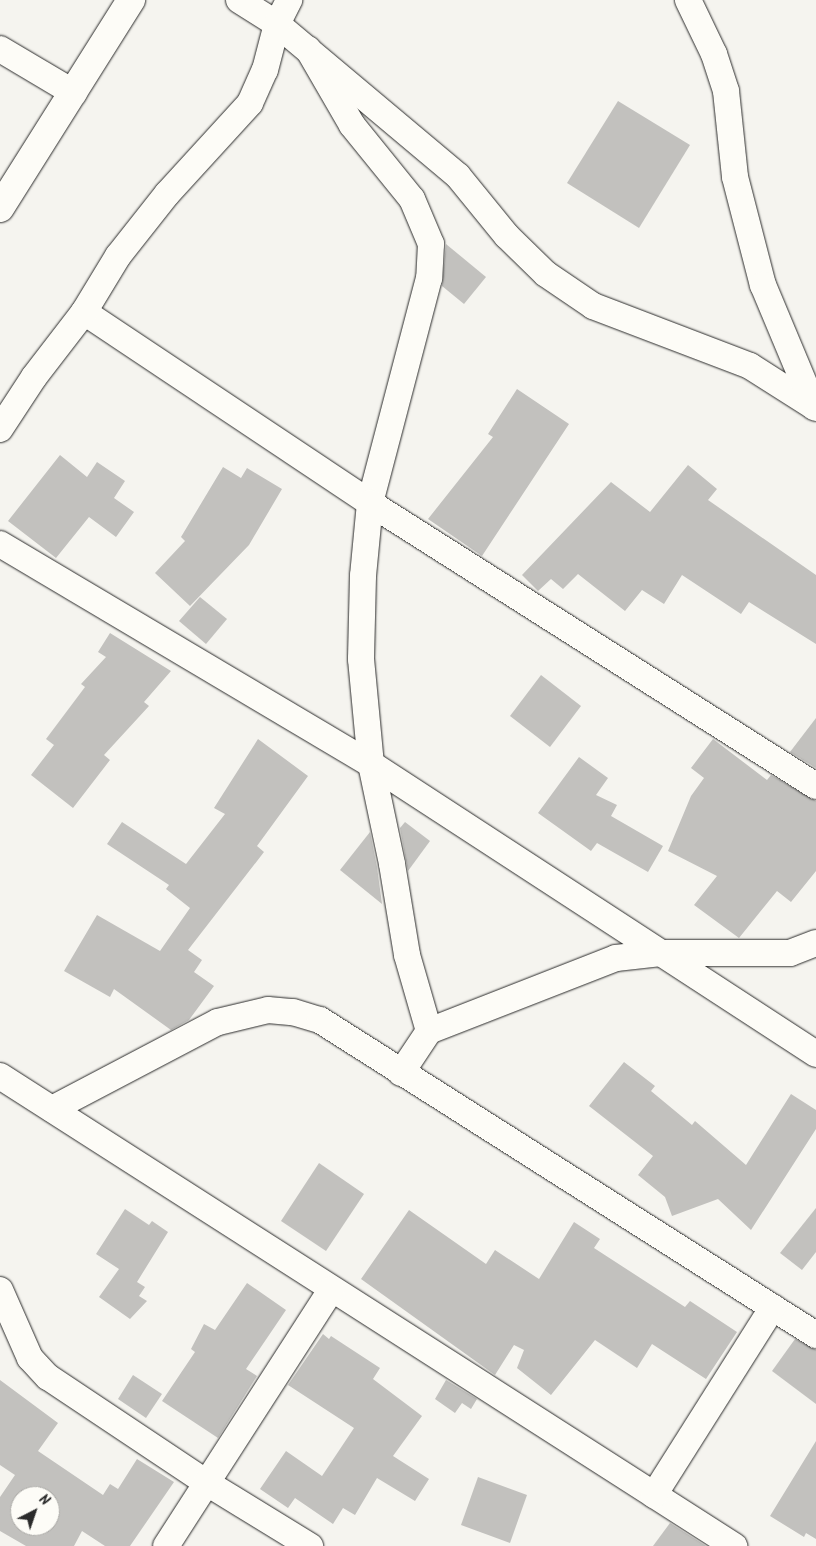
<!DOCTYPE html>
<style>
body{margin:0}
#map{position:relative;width:816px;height:1546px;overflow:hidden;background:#f5f4ef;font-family:Kalam,sans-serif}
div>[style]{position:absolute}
.building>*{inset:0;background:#c2c1be}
.roads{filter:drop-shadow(0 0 1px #2b2b2b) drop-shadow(0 0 1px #2b2b2b)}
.street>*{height:26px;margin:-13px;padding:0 13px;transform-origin:13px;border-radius:13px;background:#fdfcf7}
.secondary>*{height:28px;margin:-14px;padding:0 14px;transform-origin:14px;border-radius:14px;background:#fdfcf7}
span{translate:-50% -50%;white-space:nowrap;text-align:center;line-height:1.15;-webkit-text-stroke:4px #fdfcf7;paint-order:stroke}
.north{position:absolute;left:10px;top:1486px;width:50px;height:50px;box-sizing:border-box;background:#fdfcf7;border:1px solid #a9a8a5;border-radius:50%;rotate:41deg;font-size:14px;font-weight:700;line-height:20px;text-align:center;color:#2b2b2b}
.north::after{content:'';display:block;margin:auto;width:18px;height:22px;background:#2b2b2b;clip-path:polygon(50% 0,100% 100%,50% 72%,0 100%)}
</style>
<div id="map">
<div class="building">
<i style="clip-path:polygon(618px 101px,690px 145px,639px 228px,567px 183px)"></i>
<i style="clip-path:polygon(446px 244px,486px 277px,464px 304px,442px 286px)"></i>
<i style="clip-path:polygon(517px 389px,569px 424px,482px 556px,428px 519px,493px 437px,488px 434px)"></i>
<i style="clip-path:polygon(60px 455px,87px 477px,97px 462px,125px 481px,114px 498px,134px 512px,116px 537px,89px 517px,56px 558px,8px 521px)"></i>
<i style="clip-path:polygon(688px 465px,717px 489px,708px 500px,816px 575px,816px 644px,749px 602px,741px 614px,682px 575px,664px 604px,642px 590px,625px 611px,578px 574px,563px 589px,551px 579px,538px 591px,522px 575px,611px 482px,650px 512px)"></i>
<i style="clip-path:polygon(223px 467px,241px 478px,247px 468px,282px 489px,249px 545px,190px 606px,155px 573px,185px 541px,181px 537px)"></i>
<i style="clip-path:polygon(200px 597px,227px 619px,206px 644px,179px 621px)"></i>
<i style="clip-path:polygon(110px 633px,171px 671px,144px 702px,149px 706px,104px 755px,110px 760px,73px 808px,31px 775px,54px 745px,46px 739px,85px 687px,81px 684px,106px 657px,98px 652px)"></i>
<i style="clip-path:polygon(541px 675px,581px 706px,550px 747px,510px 716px)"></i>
<i style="clip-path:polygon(816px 718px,816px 768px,790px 752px)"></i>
<i style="clip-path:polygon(258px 739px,308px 776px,257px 846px,264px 852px,188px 950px,202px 960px,194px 972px,214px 986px,189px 1020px,171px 1030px,114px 989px,110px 997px,64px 971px,97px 915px,160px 951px,190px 908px,166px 889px,169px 885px,107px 844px,122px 822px,186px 864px,225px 814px,214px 808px)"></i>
<i style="clip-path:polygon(713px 739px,767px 780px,771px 775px,816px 801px,816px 871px,791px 902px,777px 891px,739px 938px,694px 905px,717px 876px,668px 851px,691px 796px,704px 778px,691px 768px)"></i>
<i style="clip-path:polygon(579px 757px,608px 778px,596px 795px,617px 805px,611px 816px,663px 846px,648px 872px,597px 843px,591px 851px,538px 813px)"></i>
<i style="clip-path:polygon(405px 822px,430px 841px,408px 871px,400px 828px)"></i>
<i style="clip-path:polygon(370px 832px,377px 867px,382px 904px,340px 870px)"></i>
<i style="clip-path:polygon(624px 1062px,655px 1086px,651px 1091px,692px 1125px,695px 1121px,746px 1165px,791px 1094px,816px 1110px,816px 1129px,751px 1230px,718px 1199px,672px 1216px,665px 1197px,638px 1175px,653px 1156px,589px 1106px)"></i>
<i style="clip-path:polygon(319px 1163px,364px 1194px,326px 1251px,281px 1221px)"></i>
<i style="clip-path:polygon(816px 1208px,816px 1252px,802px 1270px,780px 1253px)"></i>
<i style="clip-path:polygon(125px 1209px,149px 1225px,152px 1221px,168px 1232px,137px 1282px,145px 1287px,139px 1296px,147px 1301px,130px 1319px,99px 1297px,119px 1269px,96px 1254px)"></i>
<i style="clip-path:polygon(409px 1210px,486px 1264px,495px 1250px,539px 1279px,574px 1222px,600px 1239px,594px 1248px,685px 1307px,690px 1301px,737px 1332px,706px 1379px,652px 1344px,637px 1368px,595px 1340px,551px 1395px,517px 1368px,524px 1350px,514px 1345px,495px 1375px,361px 1279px)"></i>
<i style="clip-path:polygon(247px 1283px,286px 1310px,246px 1369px,257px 1376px,218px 1438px,162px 1401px,195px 1352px,191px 1349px,204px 1324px,215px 1330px)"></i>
<i style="clip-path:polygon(323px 1334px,329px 1339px,331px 1336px,380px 1368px,373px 1379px,422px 1416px,393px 1456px,429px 1479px,415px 1501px,377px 1478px,355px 1515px,343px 1508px,333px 1524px,295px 1498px,288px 1508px,260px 1489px,286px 1451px,322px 1476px,354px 1428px,288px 1385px)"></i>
<i style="clip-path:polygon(795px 1339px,816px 1350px,816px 1404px,772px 1371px)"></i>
<i style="clip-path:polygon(133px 1375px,162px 1394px,146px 1418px,118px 1399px)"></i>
<i style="clip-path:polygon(evenodd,0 1380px,58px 1423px,38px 1451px,103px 1495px,110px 1484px,118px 1489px,137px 1459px,174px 1482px,130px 1546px,105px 1546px,82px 1531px,74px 1546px,26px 1546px,0 1531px,0 1497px,15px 1475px,0 1465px,0 1380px,20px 1496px,50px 1496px,50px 1526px,20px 1526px,20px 1496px)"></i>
<i style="clip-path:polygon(446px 1380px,477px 1399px,471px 1409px,462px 1403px,455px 1413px,435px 1399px)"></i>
<i style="clip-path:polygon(816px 1441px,816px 1539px,806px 1533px,804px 1537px,770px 1516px)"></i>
<i style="clip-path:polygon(478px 1477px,527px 1495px,510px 1543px,461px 1525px)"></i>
<i style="clip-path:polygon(670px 1523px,706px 1546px,653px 1546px)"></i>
</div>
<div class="roads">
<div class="street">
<i style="left:239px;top:0;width:45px;rotate:32.3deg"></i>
<i style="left:277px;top:24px;width:236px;rotate:40deg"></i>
<i style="left:458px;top:176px;width:77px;rotate:50.8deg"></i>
<i style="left:507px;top:236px;width:54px;rotate:44.3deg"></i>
<i style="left:546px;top:274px;width:57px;rotate:34.2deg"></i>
<i style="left:593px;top:306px;width:168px;rotate:20.9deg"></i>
<i style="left:750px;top:366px;width:78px;rotate:32.5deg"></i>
<i style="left:688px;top:0;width:60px;rotate:64.3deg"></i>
<i style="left:714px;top:54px;width:39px;rotate:72deg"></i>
<i style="left:726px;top:91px;width:86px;rotate:84deg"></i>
<i style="left:735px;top:177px;width:112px;rotate:75.5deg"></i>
<i style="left:763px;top:285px;width:132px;rotate:67.3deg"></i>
<i style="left:0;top:49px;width:86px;rotate:30.7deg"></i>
<i style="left:308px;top:49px;width:88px;rotate:59.9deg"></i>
<i style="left:352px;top:125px;width:95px;rotate:51deg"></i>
<i style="left:412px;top:199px;width:49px;rotate:67.1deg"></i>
<i style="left:431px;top:244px;width:34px;rotate:93deg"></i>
<i style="left:429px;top:278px;width:233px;rotate:104.7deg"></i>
<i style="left:370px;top:503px;width:73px;rotate:95.5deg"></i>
<i style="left:363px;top:576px;width:83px;rotate:91.4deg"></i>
<i style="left:361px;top:659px;width:105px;rotate:84.6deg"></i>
<i style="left:371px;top:764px;width:102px;rotate:78.1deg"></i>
<i style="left:392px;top:864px;width:92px;rotate:80.6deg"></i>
<i style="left:407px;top:955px;width:79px;rotate:73.9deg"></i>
<i style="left:84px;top:312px;width:344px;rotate:33.7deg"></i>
<i style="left:370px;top:503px;width:528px;rotate:32.4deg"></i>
<i style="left:0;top:429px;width:62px;rotate:-56.8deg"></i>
<i style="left:34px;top:377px;width:82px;rotate:-52.4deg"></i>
<i style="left:84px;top:312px;width:66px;rotate:-58.7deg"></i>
<i style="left:118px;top:256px;width:79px;rotate:-51.7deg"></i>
<i style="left:167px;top:194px;width:123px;rotate:-47.6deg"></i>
<i style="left:250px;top:103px;width:36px;rotate:-66deg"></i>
<i style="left:265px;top:70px;width:48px;rotate:-75.4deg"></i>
<i style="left:277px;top:24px;width:27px;rotate:-63deg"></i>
<i style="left:0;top:544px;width:431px;rotate:30.7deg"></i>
<i style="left:371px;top:764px;width:531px;rotate:33.09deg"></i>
<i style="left:401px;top:1073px;width:50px;rotate:-56.3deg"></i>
<i style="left:429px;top:1031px;width:201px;rotate:-21.3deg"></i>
<i style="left:616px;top:958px;width:45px;rotate:-6.3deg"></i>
<i style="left:661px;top:953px;width:129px"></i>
<i style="left:790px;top:953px;width:28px;rotate:-21deg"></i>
<i style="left:0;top:1076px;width:872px;rotate:32.63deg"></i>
<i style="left:52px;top:1109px;width:187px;rotate:-27.7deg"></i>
<i style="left:218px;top:1022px;width:51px;rotate:-13.5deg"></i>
<i style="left:268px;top:1010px;width:25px;rotate:5deg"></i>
<i style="left:293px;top:1012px;width:28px;rotate:17deg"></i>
<i style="left:320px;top:1020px;width:588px;rotate:32.42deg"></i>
<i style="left:0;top:1290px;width:74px;rotate:66.2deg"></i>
<i style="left:30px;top:1358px;width:26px;rotate:47deg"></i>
<i style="left:48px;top:1377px;width:191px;rotate:33.7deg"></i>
<i style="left:207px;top:1483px;width:121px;rotate:31.5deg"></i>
<i style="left:654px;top:1495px;width:222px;rotate:-57.7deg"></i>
<i style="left:166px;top:1546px;width:305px;rotate:-57.2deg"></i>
</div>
<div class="secondary">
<i style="left:0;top:208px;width:246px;rotate:-57.8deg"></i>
</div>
</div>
<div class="north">N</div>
</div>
